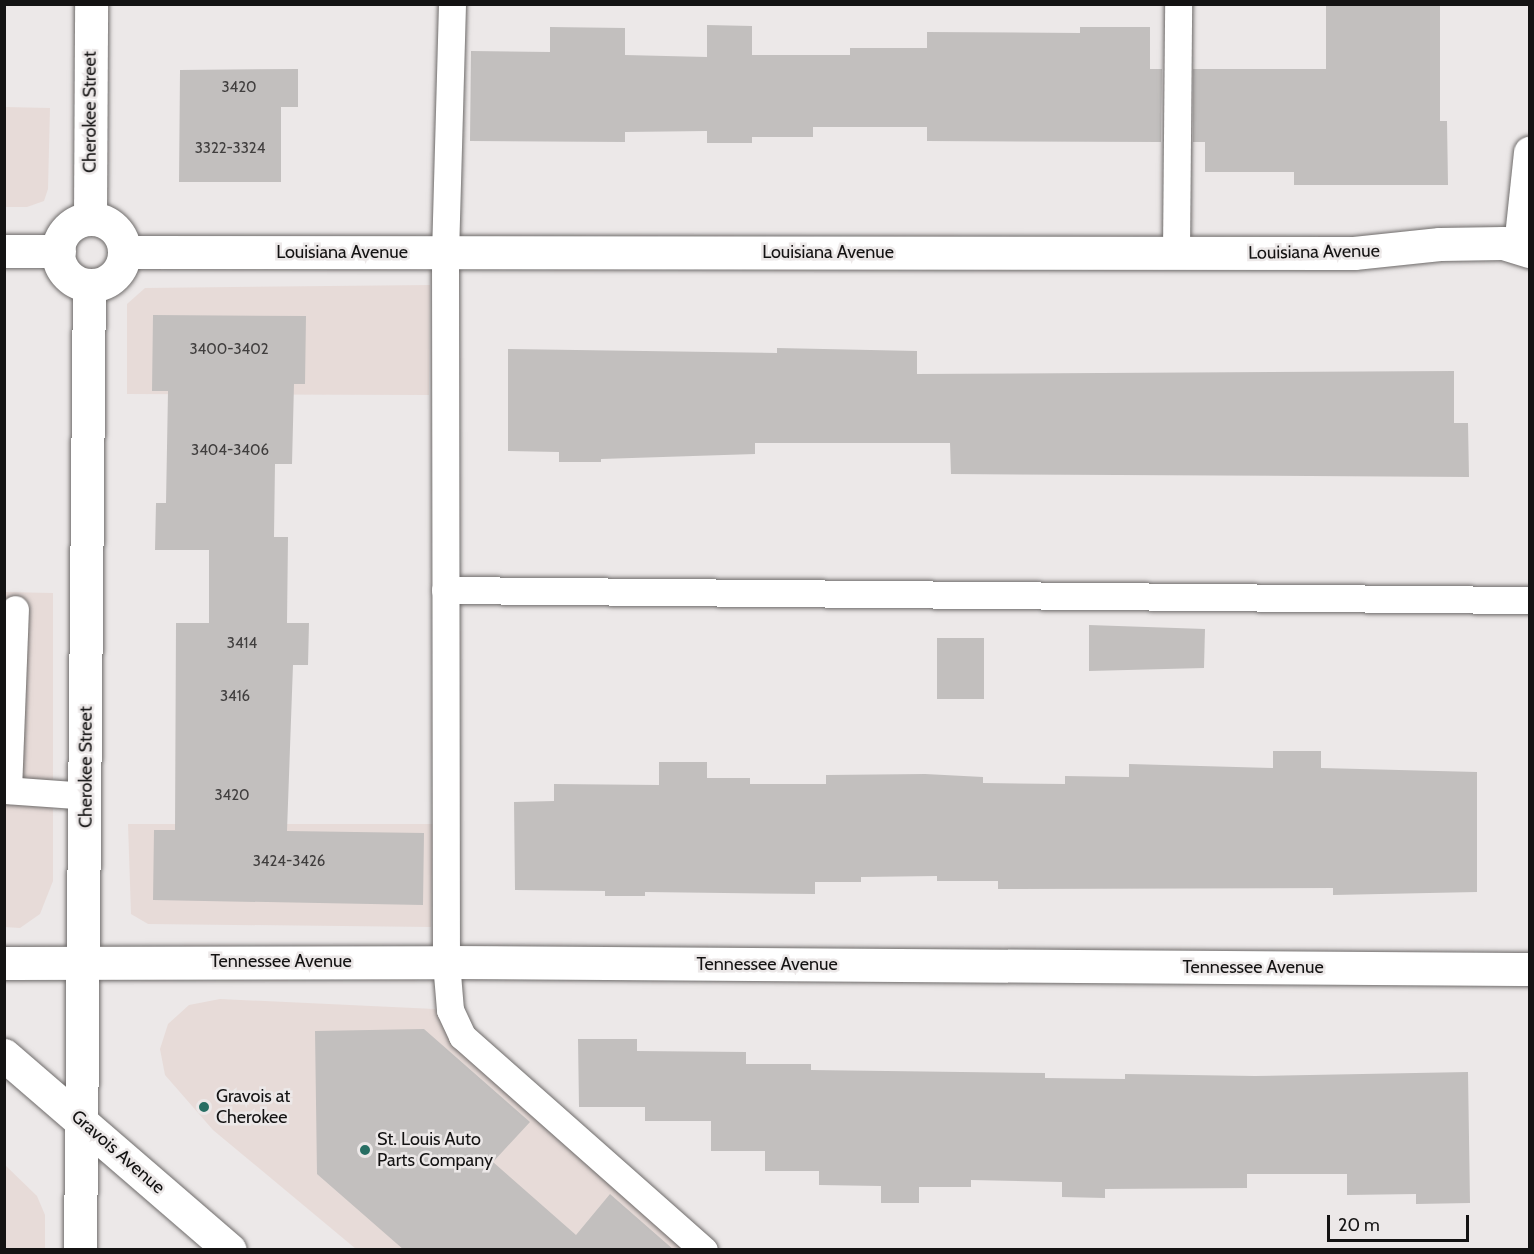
<!DOCTYPE html>
<style>
body{margin:0}
#map{position:relative;width:1534px;height:1254px;overflow:hidden;background:#ece8e8;font-family:Cabin,sans-serif}
div>[style]{position:absolute}
.built>*{inset:0;background:#e7dbd8}
.building>*{inset:0;background:#c2bfbe}
.roads{filter:drop-shadow(0 0 2px #6e6b6a) drop-shadow(0 0 2px #6e6b6a)}
.service>*{height:27px;margin:-13.5px;padding:0 13.5px;transform-origin:13.5px;border-radius:13.5px;background:#fff}
.minor>*{height:33px;margin:-16.5px;padding:0 16.5px;transform-origin:16.5px;border-radius:16.5px;background:#fff}
.tertiary>*{height:33px;margin:-16.5px;padding:0 16.5px;transform-origin:16.5px;border-radius:16.5px;background:#fff}
.tertiary>.ring{margin:-16.5px;padding:0;box-sizing:content-box;background:none;border:33px solid #fff;border-radius:50%}
.primary>*{height:33px;margin:-16.5px;padding:0 16.5px;transform-origin:16.5px;border-radius:16.5px;background:#fff}
.dots>*{width:16px;height:16px;translate:-50% -50%;box-sizing:border-box;border:3px solid #ece8e8;border-radius:50%}
span{translate:-50% -50%;white-space:nowrap;text-align:center;line-height:1.15;-webkit-text-stroke:5px #ece8e8;paint-order:stroke}
.number-label{font-size:15px;color:#403e3e}
.number-label span{-webkit-text-stroke-width:0}
.street-label{font-size:18px;color:#141313}
.poi-label{font-size:18px;color:#141313}
.left{translate:0 -50%;text-align:left}
.frame{position:absolute;inset:0;border:6px solid #141313;pointer-events:none}
.scale{position:absolute;left:1327px;top:1215px;width:142px;height:27px;box-sizing:border-box;border:3px solid #141313;border-top:0;padding-left:8px;font-size:18px;line-height:21px;white-space:nowrap;color:#141313;-webkit-text-stroke:4px #ece8e8;paint-order:stroke}
</style>
<div id="map">
<div class="built">
<i style="clip-path:polygon(5px 107px,50px 108px,48px 189px,44px 201px,27px 207px,5px 207px)"></i>
<i style="clip-path:polygon(430px 285px,429px 395px,127px 394px,127px 304px,145px 288px)"></i>
<i style="clip-path:polygon(4px 592px,53px 593px,53px 881px,40px 914px,20px 928px,4px 927px)"></i>
<i style="clip-path:polygon(128px 824px,433px 824px,431px 927px,148px 924px,131px 914px)"></i>
<i style="clip-path:polygon(220px 999px,435px 1009px,445px 1026px,696px 1249px,356px 1249px,213px 1130px,165px 1075px,160px 1049px,168px 1024px,189px 1005px)"></i>
<i style="clip-path:polygon(5px 1165px,37px 1196px,45px 1215px,45px 1249px,5px 1249px)"></i>
</div>
<div class="building">
<i style="clip-path:polygon(1326px 4px,1440px 4px,1440px 121px,1447px 121px,1448px 185px,1294px 185px,1294px 172px,1205px 172px,1205px 142px,1193px 142px,1193px 69px,1326px 69px)"></i>
<i style="clip-path:polygon(707px 25px,752px 26px,752px 55px,850px 55px,850px 48px,927px 48px,927px 32px,1080px 33px,1080px 27px,1150px 27px,1150px 69px,1162px 69px,1161px 142px,927px 141px,927px 127px,813px 127px,813px 137px,752px 137px,752px 143px,707px 143px,707px 131px,625px 132px,625px 142px,470px 141px,471px 51px,550px 52px,550px 27px,625px 28px,625px 55px,707px 57px)"></i>
<i style="clip-path:polygon(298px 69px,298px 107px,281px 107px,281px 182px,179px 182px,180px 70px)"></i>
<i style="clip-path:polygon(153px 315px,306px 316px,305px 384px,294px 384px,292px 464px,275px 464px,274px 537px,288px 537px,287px 623px,309px 623px,308px 665px,293px 665px,287px 831px,424px 833px,423px 905px,153px 900px,154px 830px,175px 830px,176px 623px,209px 623px,209px 550px,155px 550px,156px 503px,166px 503px,168px 391px,152px 391px)"></i>
<i style="clip-path:polygon(777px 348px,917px 351px,917px 374px,1454px 371px,1454px 423px,1468px 423px,1469px 477px,951px 474px,950px 443px,755px 443px,755px 454px,601px 459px,601px 462px,559px 462px,559px 452px,508px 451px,508px 349px,777px 353px)"></i>
<i style="clip-path:polygon(1089px 625px,1205px 629px,1204px 668px,1089px 671px)"></i>
<i style="clip-path:polygon(937px 638px,984px 638px,984px 699px,937px 699px)"></i>
<i style="clip-path:polygon(1273px 751px,1321px 751px,1321px 768px,1477px 772px,1477px 892px,1333px 895px,1333px 888px,998px 889px,998px 881px,937px 881px,937px 876px,861px 877px,861px 882px,815px 882px,815px 894px,645px 892px,645px 896px,605px 896px,605px 891px,515px 890px,514px 802px,554px 801px,554px 784px,659px 785px,659px 762px,707px 762px,707px 778px,750px 778px,750px 784px,826px 784px,826px 775px,925px 774px,983px 777px,983px 783px,1065px 784px,1065px 776px,1129px 777px,1129px 764px,1273px 768px)"></i>
<i style="clip-path:polygon(424px 1029px,530px 1122px,493px 1162px,576px 1235px,610px 1194px,674px 1250px,404px 1250px,317px 1174px,315px 1031px)"></i>
<i style="clip-path:polygon(578px 1039px,637px 1039px,637px 1051px,746px 1052px,746px 1064px,811px 1064px,811px 1070px,1045px 1073px,1045px 1078px,1125px 1079px,1125px 1074px,1255px 1076px,1468px 1072px,1470px 1203px,1416px 1204px,1416px 1194px,1347px 1195px,1347px 1174px,1247px 1174px,1247px 1188px,1105px 1189px,1105px 1198px,1062px 1197px,1062px 1182px,971px 1180px,971px 1187px,919px 1187px,919px 1203px,881px 1203px,881px 1186px,819px 1185px,819px 1171px,765px 1171px,765px 1151px,711px 1151px,711px 1121px,645px 1121px,645px 1107px,579px 1107px)"></i>
</div>
<div class="roads">
<div class="service">
<i style="left:452px;top:4px;width:248px;rotate:91.6deg"></i>
<i style="left:445px;top:252px;width:710px;rotate:89.92deg"></i>
<i style="left:446px;top:962px;width:48px;rotate:85.2deg"></i>
<i style="left:450px;top:1010px;width:29px;rotate:65deg"></i>
<i style="left:462px;top:1036px;width:323px;rotate:41.5deg"></i>
<i style="left:1176px;top:253px;width:249px;rotate:-89.5deg"></i>
<i style="left:445px;top:590px;width:1085px;rotate:0.53deg"></i>
<i style="left:4px;top:790px;width:83px;rotate:4.1deg"></i>
<i style="left:8px;top:790px;width:181px;rotate:-87.8deg"></i>
</div>
<div class="minor">
<i style="left:1520px;top:246px;width:94px;rotate:-83.9deg"></i>
<i style="left:4px;top:251px;width:55px"></i>
<i style="left:124px;top:252px;width:1230px;rotate:0.05deg"></i>
<i style="left:1354px;top:253px;width:86px;rotate:-6deg"></i>
<i style="left:1440px;top:244px;width:63px;rotate:-0.9deg"></i>
<i style="left:1503px;top:243px;width:28px;rotate:17deg"></i>
<i style="left:4px;top:963px;width:442px;rotate:-0.1deg"></i>
<i style="left:446px;top:962px;width:1084px;rotate:0.37deg"></i>
</div>
<div class="tertiary">
<i style="left:90px;top:219px;width:215px;rotate:-89.7deg"></i>
<i class="ring" style="left:58px;top:219px;width:33px;height:33px"></i>
<i style="left:80px;top:1250px;width:965px;rotate:-89.47deg"></i>
</div>
<div class="primary">
<i style="left:4px;top:1055px;width:298px;rotate:40.8deg"></i>
</div>
</div>
<div class="dots">
<i style="left:204px;top:1107px;background:#276e63"></i>
<i style="left:365px;top:1150px;background:#276e63"></i>
</div>
<div class="number-label">
<span style="left:239px;top:88px">3420</span>
<span style="left:230px;top:149px">3322-3324</span>
<span style="left:229px;top:350px">3400-3402</span>
<span style="left:230px;top:451px">3404-3406</span>
<span style="left:242px;top:644px">3414</span>
<span style="left:235px;top:697px">3416</span>
<span style="left:232px;top:796px">3420</span>
<span style="left:289px;top:862px">3424-3426</span>
</div>
<div class="street-label">
<span style="left:90px;top:112px;rotate:-90deg">Cherokee Street</span>
<span style="left:342px;top:252px">Louisiana Avenue</span>
<span style="left:828px;top:252px">Louisiana Avenue</span>
<span style="left:1314px;top:252px;rotate:-1deg">Louisiana Avenue</span>
<span style="left:86px;top:767px;rotate:-90deg">Cherokee Street</span>
<span style="left:281px;top:961px">Tennessee Avenue</span>
<span style="left:767px;top:964px">Tennessee Avenue</span>
<span style="left:1253px;top:967px">Tennessee Avenue</span>
<span style="left:118px;top:1152px;rotate:41deg">Gravois Avenue</span>
</div>
<div class="poi-label">
<span class="left" style="left:216px;top:1107px">Gravois at<br>Cherokee</span>
<span class="left" style="left:377px;top:1150px">St. Louis Auto<br>Parts Company</span>
</div>
<div class="frame"></div>
<div class="scale">20 m</div>
</div>
